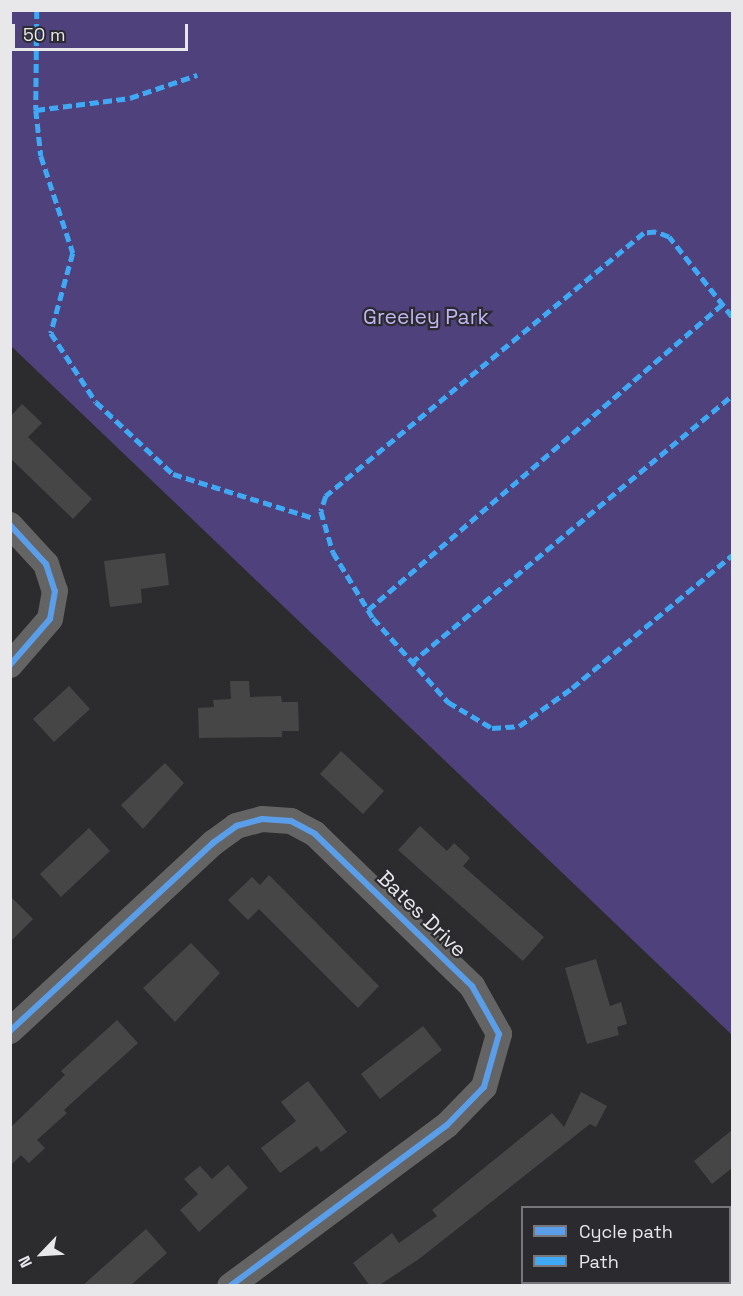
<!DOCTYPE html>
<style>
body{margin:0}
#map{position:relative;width:743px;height:1296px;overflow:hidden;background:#2c2b2e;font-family:"Space Grotesk",sans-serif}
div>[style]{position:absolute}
.green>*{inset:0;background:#4f417b}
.building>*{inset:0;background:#464646}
.minor>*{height:26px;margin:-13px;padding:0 13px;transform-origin:13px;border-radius:13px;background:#656464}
.quiet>*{height:4.5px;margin-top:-2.25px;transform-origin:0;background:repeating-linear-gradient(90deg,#3fa9f5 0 9px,transparent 0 13.5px)}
.cycleway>*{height:6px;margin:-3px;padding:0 3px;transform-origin:3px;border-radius:3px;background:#5a9eea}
span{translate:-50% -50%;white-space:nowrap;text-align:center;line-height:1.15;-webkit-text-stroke:4.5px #2b2a2f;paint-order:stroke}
.park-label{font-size:21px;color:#c0b4f3}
.street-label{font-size:21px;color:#e8e8eb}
.frame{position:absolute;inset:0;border:12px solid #e8e8eb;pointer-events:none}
.legend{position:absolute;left:521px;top:1206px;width:210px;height:78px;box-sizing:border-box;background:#2b2a2f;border:2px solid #77767a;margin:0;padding:8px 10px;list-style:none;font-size:18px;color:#e8e8eb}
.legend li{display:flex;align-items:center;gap:12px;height:30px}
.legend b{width:30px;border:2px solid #77767a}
.north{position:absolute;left:12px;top:1224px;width:60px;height:60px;-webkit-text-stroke:4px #2b2a2f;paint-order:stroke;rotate:245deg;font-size:16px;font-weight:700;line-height:24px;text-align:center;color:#e8e8eb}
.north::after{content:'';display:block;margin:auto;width:21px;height:27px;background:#e8e8eb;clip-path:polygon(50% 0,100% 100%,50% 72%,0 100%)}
.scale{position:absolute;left:12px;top:24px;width:176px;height:27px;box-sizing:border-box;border:3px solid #e8e8eb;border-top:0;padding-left:8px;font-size:18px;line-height:21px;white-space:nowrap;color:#e8e8eb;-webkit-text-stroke:4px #2b2a2f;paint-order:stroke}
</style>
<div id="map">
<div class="green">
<i style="clip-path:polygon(10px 11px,732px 11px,732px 1035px,11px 346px)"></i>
</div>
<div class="building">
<i style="clip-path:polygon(22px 404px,42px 423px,28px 437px,92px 499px,73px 519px,10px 458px,10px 417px)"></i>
<i style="clip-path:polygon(165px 553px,169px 585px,141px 589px,142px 603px,110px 607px,104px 561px)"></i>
<i style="clip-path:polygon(230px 681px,249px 681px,250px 697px,281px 696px,282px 702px,298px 702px,299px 731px,282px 731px,282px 737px,199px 738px,198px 708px,214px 707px,213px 700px,231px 699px)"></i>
<i style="clip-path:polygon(69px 686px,90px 709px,54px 742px,33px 719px)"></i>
<i style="clip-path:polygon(341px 751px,384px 791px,363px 814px,320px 774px)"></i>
<i style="clip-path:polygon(165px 763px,184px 783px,143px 829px,121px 805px)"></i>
<i style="clip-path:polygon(420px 826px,447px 851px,454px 843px,470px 858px,463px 866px,544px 937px,523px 961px,398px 850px)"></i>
<i style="clip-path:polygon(89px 828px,110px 851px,61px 897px,40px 874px)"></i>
<i style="clip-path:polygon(269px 875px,379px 986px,358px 1008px,259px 909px,248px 920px,228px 900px,252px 877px,260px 885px)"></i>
<i style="clip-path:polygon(10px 896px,33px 919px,10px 942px)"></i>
<i style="clip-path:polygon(191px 943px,220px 973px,175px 1022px,143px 988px)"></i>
<i style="clip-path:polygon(596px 959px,610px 1006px,621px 1002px,627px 1024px,617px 1027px,619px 1035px,587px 1044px,565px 968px)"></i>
<i style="clip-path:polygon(117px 1020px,138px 1043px,64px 1110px,67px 1113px,37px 1140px,45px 1148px,29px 1163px,21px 1155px,10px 1166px,10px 1128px,65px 1075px,61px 1071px)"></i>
<i style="clip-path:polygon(423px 1026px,442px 1050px,380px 1099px,361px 1074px)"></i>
<i style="clip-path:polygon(308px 1081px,347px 1132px,321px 1152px,317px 1146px,280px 1173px,261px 1148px,296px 1121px,281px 1102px)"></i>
<i style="clip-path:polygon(581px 1092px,607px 1106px,596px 1127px,590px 1124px,419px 1259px,378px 1286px,370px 1286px,353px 1263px,392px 1233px,399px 1243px,437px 1216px,432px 1210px,552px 1113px,564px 1127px)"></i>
<i style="clip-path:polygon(732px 1130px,732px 1168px,712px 1184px,694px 1161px)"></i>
<i style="clip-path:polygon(228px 1165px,248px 1188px,199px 1232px,180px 1210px,198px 1194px,184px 1179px,200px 1166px,212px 1179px)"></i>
<i style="clip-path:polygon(146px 1229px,167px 1253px,130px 1286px,82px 1286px)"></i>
</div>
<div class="minor">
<i style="left:10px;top:525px;width:53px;rotate:47.3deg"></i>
<i style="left:46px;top:564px;width:28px;rotate:72deg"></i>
<i style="left:55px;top:591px;width:28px;rotate:100deg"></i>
<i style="left:50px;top:619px;width:61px;rotate:131deg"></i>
<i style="left:10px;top:1031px;width:277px;rotate:-42.8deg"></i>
<i style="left:213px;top:843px;width:29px;rotate:-36deg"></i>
<i style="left:236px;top:826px;width:27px;rotate:-15deg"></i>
<i style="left:262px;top:819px;width:29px;rotate:4deg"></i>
<i style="left:291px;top:821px;width:27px;rotate:28deg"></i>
<i style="left:315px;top:834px;width:219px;rotate:44.1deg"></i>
<i style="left:472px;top:986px;width:55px;rotate:60.6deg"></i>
<i style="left:499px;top:1034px;width:55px;rotate:105.8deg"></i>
<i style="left:484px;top:1087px;width:53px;rotate:134.2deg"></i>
<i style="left:447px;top:1125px;width:270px;rotate:143.4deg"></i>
</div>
<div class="quiet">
<i style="left:37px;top:10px;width:100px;rotate:90.6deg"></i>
<i style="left:36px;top:110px;width:46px;rotate:83.8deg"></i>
<i style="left:41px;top:156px;width:102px;rotate:71.7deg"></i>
<i style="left:73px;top:253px;width:83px;rotate:105.4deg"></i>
<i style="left:51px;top:333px;width:82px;rotate:56.9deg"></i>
<i style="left:96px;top:402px;width:105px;rotate:43.1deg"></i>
<i style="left:173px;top:474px;width:147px;rotate:17.4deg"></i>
<i style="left:36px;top:110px;width:95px;rotate:-7.3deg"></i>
<i style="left:130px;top:98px;width:71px;rotate:-18.9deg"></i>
<i style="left:732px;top:317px;width:102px;rotate:-128.2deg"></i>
<i style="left:669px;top:237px;width:14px;rotate:-159deg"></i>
<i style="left:656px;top:232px;width:12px;rotate:175deg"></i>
<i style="left:644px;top:233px;width:413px;rotate:140.4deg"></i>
<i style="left:326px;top:496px;width:16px;rotate:108deg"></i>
<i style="left:321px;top:511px;width:43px;rotate:73.7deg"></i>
<i style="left:333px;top:552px;width:77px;rotate:58.8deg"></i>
<i style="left:373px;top:618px;width:113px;rotate:48.2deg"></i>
<i style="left:448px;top:702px;width:51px;rotate:30.6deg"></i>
<i style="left:492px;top:728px;width:27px;rotate:-4deg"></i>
<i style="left:519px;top:726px;width:65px;rotate:-35.6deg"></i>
<i style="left:572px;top:688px;width:208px;rotate:-39.7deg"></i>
<i style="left:368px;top:610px;width:468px;rotate:-40.8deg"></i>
<i style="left:411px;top:663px;width:418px;rotate:-39.8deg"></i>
</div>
<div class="cycleway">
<i style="left:10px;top:525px;width:53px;rotate:47.3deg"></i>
<i style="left:46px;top:564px;width:28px;rotate:72deg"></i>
<i style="left:55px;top:591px;width:28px;rotate:100deg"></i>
<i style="left:50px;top:619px;width:61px;rotate:131deg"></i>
<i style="left:10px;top:1031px;width:277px;rotate:-42.8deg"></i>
<i style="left:213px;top:843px;width:29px;rotate:-36deg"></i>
<i style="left:236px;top:826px;width:27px;rotate:-15deg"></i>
<i style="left:262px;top:819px;width:29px;rotate:4deg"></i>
<i style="left:291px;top:821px;width:27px;rotate:28deg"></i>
<i style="left:315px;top:834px;width:219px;rotate:44.1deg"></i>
<i style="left:472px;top:986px;width:55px;rotate:60.6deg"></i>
<i style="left:499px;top:1034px;width:55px;rotate:105.8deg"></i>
<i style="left:484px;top:1087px;width:53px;rotate:134.2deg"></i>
<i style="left:447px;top:1125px;width:270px;rotate:143.4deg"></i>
</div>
<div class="park-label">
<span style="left:426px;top:317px">Greeley Park</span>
</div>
<div class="street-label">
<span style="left:422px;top:914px;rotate:44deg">Bates Drive</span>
</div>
<div class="frame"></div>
<ul class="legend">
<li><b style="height:8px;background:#5a9eea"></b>Cycle path</li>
<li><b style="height:8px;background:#3fa9f5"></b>Path</li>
</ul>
<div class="north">N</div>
<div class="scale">50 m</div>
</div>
